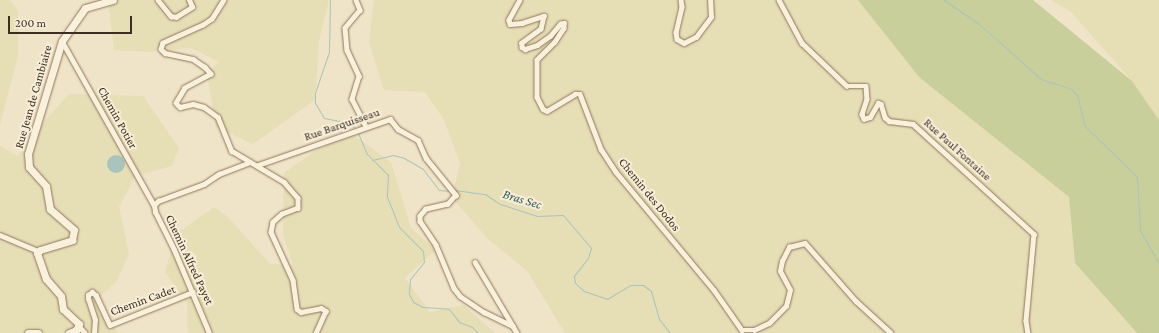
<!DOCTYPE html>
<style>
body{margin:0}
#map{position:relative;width:1159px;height:333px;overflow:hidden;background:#f0e4c8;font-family:"Crimson Pro",serif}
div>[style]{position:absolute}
.farmland>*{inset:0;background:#e6deb5}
.green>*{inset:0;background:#c9cf9b}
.water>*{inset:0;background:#a9c4bc}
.round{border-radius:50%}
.stream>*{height:1px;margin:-0.5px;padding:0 0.5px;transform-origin:0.5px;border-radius:0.5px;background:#a9c4bc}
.roads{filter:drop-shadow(0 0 1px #8d765c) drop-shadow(0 0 1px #8d765c)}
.street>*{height:4.5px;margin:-2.25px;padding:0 2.25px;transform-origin:2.25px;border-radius:2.25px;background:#faf1dc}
.secondary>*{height:7px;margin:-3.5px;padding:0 3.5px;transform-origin:3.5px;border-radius:3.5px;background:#faf1dc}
span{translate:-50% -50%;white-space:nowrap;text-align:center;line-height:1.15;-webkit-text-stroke:4px #f7eed8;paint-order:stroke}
.street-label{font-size:12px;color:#3d2e20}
.water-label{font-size:13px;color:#2f5d5a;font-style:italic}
.scale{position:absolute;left:8px;top:16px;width:124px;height:18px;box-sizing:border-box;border:2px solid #3d2e20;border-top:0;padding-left:5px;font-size:12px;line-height:14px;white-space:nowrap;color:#3d2e20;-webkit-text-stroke:3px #f7eed8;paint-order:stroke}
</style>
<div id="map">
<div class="farmland">
<i style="clip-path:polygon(0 0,10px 0,18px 11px,18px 56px,0 125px)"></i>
<i style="clip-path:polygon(108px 0,329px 0,319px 41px,315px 100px,253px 144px,216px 127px,207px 73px,219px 62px,191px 48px,149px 52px,114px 50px)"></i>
<i style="clip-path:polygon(374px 0,858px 0,919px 77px,1017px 148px,1069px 197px,1075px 263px,1137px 333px,565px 333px,527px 271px,488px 239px,452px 198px,460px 163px,444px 120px,425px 92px,384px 90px,369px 42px)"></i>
<i style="clip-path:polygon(1051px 0,1159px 0,1159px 120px,1132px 81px,1071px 12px)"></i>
<i style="clip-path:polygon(69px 94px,143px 96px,179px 148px,172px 166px,135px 176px,119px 207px,129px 254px,117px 281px,95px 301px,117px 332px,126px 333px,0 333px,0 146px,18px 156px,38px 128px)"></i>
<i style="clip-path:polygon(349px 132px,391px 162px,411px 228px,436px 250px,405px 278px,430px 312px,463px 305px,495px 333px,188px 333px,187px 303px,165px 272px,176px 234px,214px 207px,228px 217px,270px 264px,293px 265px,283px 235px,284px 173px,312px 153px)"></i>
</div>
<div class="green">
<i style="clip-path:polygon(858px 0,1033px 0,1132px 81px,1159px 120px,1159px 333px,1137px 333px,1075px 263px,1069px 197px,919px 77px)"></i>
</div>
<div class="water">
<i class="round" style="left:107px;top:155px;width:18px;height:18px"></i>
</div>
<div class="stream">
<i style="left:330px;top:0;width:52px;rotate:91.1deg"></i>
<i style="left:329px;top:52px;width:43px;rotate:108.9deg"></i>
<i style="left:315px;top:93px;width:10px;rotate:90deg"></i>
<i style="left:315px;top:103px;width:17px;rotate:59deg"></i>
<i style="left:324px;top:118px;width:21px;rotate:11deg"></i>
<i style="left:345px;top:122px;width:10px;rotate:29deg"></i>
<i style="left:944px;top:0;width:42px;rotate:34.4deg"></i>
<i style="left:979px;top:24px;width:83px;rotate:41.6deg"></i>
<i style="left:1041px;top:79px;width:32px;rotate:18deg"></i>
<i style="left:1071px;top:89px;width:8px;rotate:45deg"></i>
<i style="left:1077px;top:95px;width:32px;rotate:76deg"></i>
<i style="left:1085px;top:126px;width:73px;rotate:44.4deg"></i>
<i style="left:1137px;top:177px;width:53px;rotate:86.8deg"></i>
<i style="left:1140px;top:230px;width:39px;rotate:61deg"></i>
<i style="left:358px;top:133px;width:23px;rotate:67deg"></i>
<i style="left:367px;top:154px;width:30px;rotate:45deg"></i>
<i style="left:388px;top:175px;width:22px;rotate:93deg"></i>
<i style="left:387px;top:197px;width:32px;rotate:68deg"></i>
<i style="left:399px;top:227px;width:34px;rotate:45deg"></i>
<i style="left:423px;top:251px;width:11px;rotate:85deg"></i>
<i style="left:424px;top:262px;width:22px;rotate:129deg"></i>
<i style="left:410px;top:279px;width:15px;rotate:94deg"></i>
<i style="left:409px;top:294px;width:9px;rotate:63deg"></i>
<i style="left:413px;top:302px;width:11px;rotate:27deg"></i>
<i style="left:423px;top:307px;width:26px;rotate:4deg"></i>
<i style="left:449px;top:309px;width:16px;rotate:52deg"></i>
<i style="left:459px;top:322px;width:14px;rotate:21deg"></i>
<i style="left:472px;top:327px;width:8px;rotate:45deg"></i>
<i style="left:372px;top:160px;width:22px;rotate:-13deg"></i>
<i style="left:393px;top:155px;width:11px;rotate:15deg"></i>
<i style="left:404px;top:158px;width:22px;rotate:30deg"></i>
<i style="left:423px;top:169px;width:26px;rotate:53deg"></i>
<i style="left:439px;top:190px;width:11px;rotate:5deg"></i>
<i style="left:455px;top:190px;width:30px;rotate:8deg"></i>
<i style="left:485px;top:194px;width:18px;rotate:34deg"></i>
<i style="left:500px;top:204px;width:39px;rotate:18deg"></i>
<i style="left:537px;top:216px;width:26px;rotate:-2deg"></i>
<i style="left:563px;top:215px;width:43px;rotate:49.7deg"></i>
<i style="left:591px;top:248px;width:10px;rotate:107deg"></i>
<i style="left:588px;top:258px;width:23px;rotate:128deg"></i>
<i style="left:574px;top:276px;width:7px;rotate:82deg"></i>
<i style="left:575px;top:283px;width:12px;rotate:42deg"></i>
<i style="left:584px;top:291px;width:24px;rotate:19deg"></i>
<i style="left:607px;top:299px;width:27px;rotate:-31deg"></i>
<i style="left:630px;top:285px;width:13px"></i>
<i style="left:643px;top:285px;width:10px;rotate:37deg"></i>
<i style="left:651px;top:291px;width:29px;rotate:74deg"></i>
<i style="left:659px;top:319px;width:18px;rotate:52deg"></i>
</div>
<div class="roads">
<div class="street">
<i style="left:158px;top:0;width:21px;rotate:51deg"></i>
<i style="left:171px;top:16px;width:5px;rotate:11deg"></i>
<i style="left:176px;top:17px;width:19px;rotate:-32deg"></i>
<i style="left:192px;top:7px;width:8px;rotate:-113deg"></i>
<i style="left:224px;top:0;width:22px;rotate:122deg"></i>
<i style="left:212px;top:19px;width:11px;rotate:146deg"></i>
<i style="left:203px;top:25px;width:44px;rotate:155.8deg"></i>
<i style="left:163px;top:43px;width:6px;rotate:108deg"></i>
<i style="left:161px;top:49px;width:6px;rotate:45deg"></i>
<i style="left:165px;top:53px;width:29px;rotate:12deg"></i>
<i style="left:193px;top:59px;width:14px;rotate:34deg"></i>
<i style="left:205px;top:67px;width:9px;rotate:49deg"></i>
<i style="left:211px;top:74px;width:30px;rotate:152deg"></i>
<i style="left:185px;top:88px;width:17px;rotate:121deg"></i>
<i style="left:176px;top:103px;width:6px;rotate:45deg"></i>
<i style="left:180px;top:107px;width:13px;rotate:-13deg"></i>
<i style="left:193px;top:104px;width:11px;rotate:15deg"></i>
<i style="left:204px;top:107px;width:17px;rotate:36deg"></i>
<i style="left:218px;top:117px;width:37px;rotate:68deg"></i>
<i style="left:232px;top:151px;width:61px;rotate:30.8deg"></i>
<i style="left:284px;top:182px;width:21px;rotate:49deg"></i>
<i style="left:298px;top:198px;width:10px;rotate:90deg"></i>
<i style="left:298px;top:208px;width:17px;rotate:159deg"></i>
<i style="left:282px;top:214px;width:12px;rotate:138deg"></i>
<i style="left:273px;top:222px;width:10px;rotate:101deg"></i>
<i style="left:271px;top:232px;width:53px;rotate:65.4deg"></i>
<i style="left:293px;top:280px;width:29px;rotate:82deg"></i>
<i style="left:297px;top:309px;width:5px;rotate:37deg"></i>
<i style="left:301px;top:312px;width:20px;rotate:-11deg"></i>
<i style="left:321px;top:308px;width:6px;rotate:31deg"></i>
<i style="left:326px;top:311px;width:24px;rotate:114deg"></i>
<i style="left:356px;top:0;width:11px;rotate:68deg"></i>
<i style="left:360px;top:10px;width:23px;rotate:130deg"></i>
<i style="left:345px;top:28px;width:22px;rotate:85deg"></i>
<i style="left:347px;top:50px;width:29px;rotate:65deg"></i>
<i style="left:359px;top:76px;width:24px;rotate:107deg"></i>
<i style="left:352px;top:99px;width:31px;rotate:63deg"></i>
<i style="left:520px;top:0;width:23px;rotate:119deg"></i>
<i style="left:509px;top:20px;width:4px;rotate:76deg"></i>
<i style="left:510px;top:24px;width:12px;rotate:-5deg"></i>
<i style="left:522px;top:23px;width:23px;rotate:-18deg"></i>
<i style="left:544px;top:16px;width:13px;rotate:103deg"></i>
<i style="left:541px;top:29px;width:24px;rotate:144deg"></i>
<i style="left:522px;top:43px;width:4px;rotate:90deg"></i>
<i style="left:522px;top:47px;width:4px;rotate:34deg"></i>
<i style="left:525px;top:49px;width:13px;rotate:-18deg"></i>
<i style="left:537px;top:45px;width:16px;rotate:-35deg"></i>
<i style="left:550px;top:36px;width:16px;rotate:-50deg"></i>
<i style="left:560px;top:24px;width:4px;rotate:-14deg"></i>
<i style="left:564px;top:23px;width:5px;rotate:90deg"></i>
<i style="left:564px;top:28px;width:17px;rotate:123deg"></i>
<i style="left:555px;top:42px;width:25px;rotate:135deg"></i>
<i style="left:537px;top:60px;width:37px;rotate:90deg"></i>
<i style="left:537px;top:97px;width:13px;rotate:63deg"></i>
<i style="left:543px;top:109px;width:4px;rotate:27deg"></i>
<i style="left:547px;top:111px;width:33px;rotate:-31deg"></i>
<i style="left:575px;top:94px;width:5px"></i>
<i style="left:580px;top:94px;width:59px;rotate:69.1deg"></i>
<i style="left:601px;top:149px;width:27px;rotate:57deg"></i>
<i style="left:616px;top:172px;width:153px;rotate:50.3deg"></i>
<i style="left:714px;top:290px;width:49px;rotate:55deg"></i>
<i style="left:742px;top:330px;width:12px"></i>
<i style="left:754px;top:330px;width:17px;rotate:-25deg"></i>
<i style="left:769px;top:323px;width:24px;rotate:-45deg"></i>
<i style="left:786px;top:306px;width:16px;rotate:-76deg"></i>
<i style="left:790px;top:290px;width:21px;rotate:-118deg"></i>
<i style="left:780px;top:271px;width:10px;rotate:-79deg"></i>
<i style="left:782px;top:261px;width:16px;rotate:-63deg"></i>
<i style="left:789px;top:247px;width:16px;rotate:-14deg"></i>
<i style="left:805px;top:243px;width:77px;rotate:48.7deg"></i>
<i style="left:856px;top:301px;width:47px;rotate:42.4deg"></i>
<i style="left:681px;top:0;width:7px;rotate:82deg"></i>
<i style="left:682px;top:7px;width:26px;rotate:103deg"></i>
<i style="left:676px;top:32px;width:7px;rotate:82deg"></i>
<i style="left:677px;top:39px;width:8px;rotate:30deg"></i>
<i style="left:684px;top:43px;width:13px;rotate:-27deg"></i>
<i style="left:696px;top:37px;width:25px;rotate:-53deg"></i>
<i style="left:711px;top:17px;width:17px;rotate:-93deg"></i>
<i style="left:779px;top:0;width:49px;rotate:61.9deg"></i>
<i style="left:802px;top:43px;width:62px;rotate:43.7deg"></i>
<i style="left:847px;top:86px;width:19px"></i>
<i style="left:866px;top:86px;width:13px;rotate:86deg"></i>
<i style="left:867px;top:99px;width:16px;rotate:108deg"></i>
<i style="left:862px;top:114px;width:5px;rotate:68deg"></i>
<i style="left:864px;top:119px;width:6px;rotate:-18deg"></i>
<i style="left:870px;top:117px;width:16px;rotate:-60deg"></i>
<i style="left:878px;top:103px;width:3px;rotate:18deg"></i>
<i style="left:881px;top:104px;width:14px;rotate:73deg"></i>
<i style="left:885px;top:117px;width:6px;rotate:45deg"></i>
<i style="left:889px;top:121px;width:24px;rotate:7deg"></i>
<i style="left:913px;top:124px;width:164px;rotate:42.3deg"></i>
<i style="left:1034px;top:234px;width:87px;rotate:95.3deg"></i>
<i style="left:1026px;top:321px;width:12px;rotate:81deg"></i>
<i style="left:62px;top:41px;width:188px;rotate:60.7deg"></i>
<i style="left:258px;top:165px;width:140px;rotate:-19.2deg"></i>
<i style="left:390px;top:119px;width:13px;rotate:51deg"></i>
<i style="left:398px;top:129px;width:23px;rotate:29deg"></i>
<i style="left:418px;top:140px;width:20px;rotate:66deg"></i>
<i style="left:426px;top:158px;width:48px;rotate:51deg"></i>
<i style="left:456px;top:195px;width:12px;rotate:132deg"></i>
<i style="left:448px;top:204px;width:23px;rotate:167deg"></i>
<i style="left:426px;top:209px;width:9px;rotate:131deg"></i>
<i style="left:420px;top:216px;width:5px;rotate:90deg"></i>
<i style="left:420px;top:221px;width:29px;rotate:56deg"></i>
<i style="left:436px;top:245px;width:47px;rotate:67.3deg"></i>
<i style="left:454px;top:288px;width:10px;rotate:53deg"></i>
<i style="left:460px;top:296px;width:29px;rotate:34deg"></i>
<i style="left:484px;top:312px;width:32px;rotate:26deg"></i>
<i style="left:513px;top:326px;width:8px;rotate:60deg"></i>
<i style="left:0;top:235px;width:41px;rotate:22.8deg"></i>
<i style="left:475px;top:262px;width:74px;rotate:59.3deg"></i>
<i style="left:79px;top:326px;width:9px;rotate:49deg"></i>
<i style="left:94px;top:333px;width:13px;rotate:-86deg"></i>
<i style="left:95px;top:320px;width:22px;rotate:-108deg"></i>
<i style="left:88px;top:299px;width:4px;rotate:-90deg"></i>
<i style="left:88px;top:295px;width:5px;rotate:-37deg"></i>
<i style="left:92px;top:292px;width:5px;rotate:37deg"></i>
<i style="left:96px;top:295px;width:33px;rotate:65deg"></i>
<i style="left:110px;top:325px;width:89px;rotate:-21.7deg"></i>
<i style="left:209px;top:333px;width:90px;rotate:-112.9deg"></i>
<i style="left:174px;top:250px;width:42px;rotate:-116.6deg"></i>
<i style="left:155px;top:212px;width:7px;rotate:-98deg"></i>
<i style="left:154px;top:205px;width:6px;rotate:-45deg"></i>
<i style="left:158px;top:201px;width:49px;rotate:-20.3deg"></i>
<i style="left:204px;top:184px;width:18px;rotate:-34deg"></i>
<i style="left:219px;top:174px;width:33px;rotate:-21deg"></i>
</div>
<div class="secondary">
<i style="left:28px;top:333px;width:10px"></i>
<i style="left:69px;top:333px;width:8px;rotate:-23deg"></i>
<i style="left:76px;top:330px;width:7px;rotate:-63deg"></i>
<i style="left:79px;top:324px;width:22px;rotate:-137deg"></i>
<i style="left:63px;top:309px;width:13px;rotate:-99deg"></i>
<i style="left:61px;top:296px;width:23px;rotate:-131deg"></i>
<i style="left:46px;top:279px;width:28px;rotate:-109deg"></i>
<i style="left:37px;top:253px;width:4px;rotate:-45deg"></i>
<i style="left:40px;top:250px;width:34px;rotate:-17deg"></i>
<i style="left:72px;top:240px;width:10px;rotate:-79deg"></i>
<i style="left:74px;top:230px;width:32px;rotate:-139deg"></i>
<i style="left:50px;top:209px;width:23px;rotate:-100deg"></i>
<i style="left:46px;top:186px;width:25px;rotate:-132deg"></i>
<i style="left:29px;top:167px;width:13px;rotate:-94deg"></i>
<i style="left:28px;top:154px;width:118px;rotate:-73.3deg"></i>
<i style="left:62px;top:41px;width:40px;rotate:-55.1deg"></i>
<i style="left:85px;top:8px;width:29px;rotate:-16deg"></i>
</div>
</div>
<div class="street-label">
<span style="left:34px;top:97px;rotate:-74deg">Rue Jean de Cambiaire</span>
<span style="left:117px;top:118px;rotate:61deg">Chemin Potier</span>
<span style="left:342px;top:125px;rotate:-19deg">Rue Barquisseau</span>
<span style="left:957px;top:150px;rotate:42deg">Rue Paul Fontaine</span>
<span style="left:649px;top:195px;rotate:51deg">Chemin des Dodos</span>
<span style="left:189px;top:260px;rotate:65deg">Chemin Alfred Payet</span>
<span style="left:143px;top:301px;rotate:-20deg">Chemin Cadet</span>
</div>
<div class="water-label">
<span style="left:522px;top:200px;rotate:17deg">Bras Sec</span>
</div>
<div class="scale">200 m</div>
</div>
